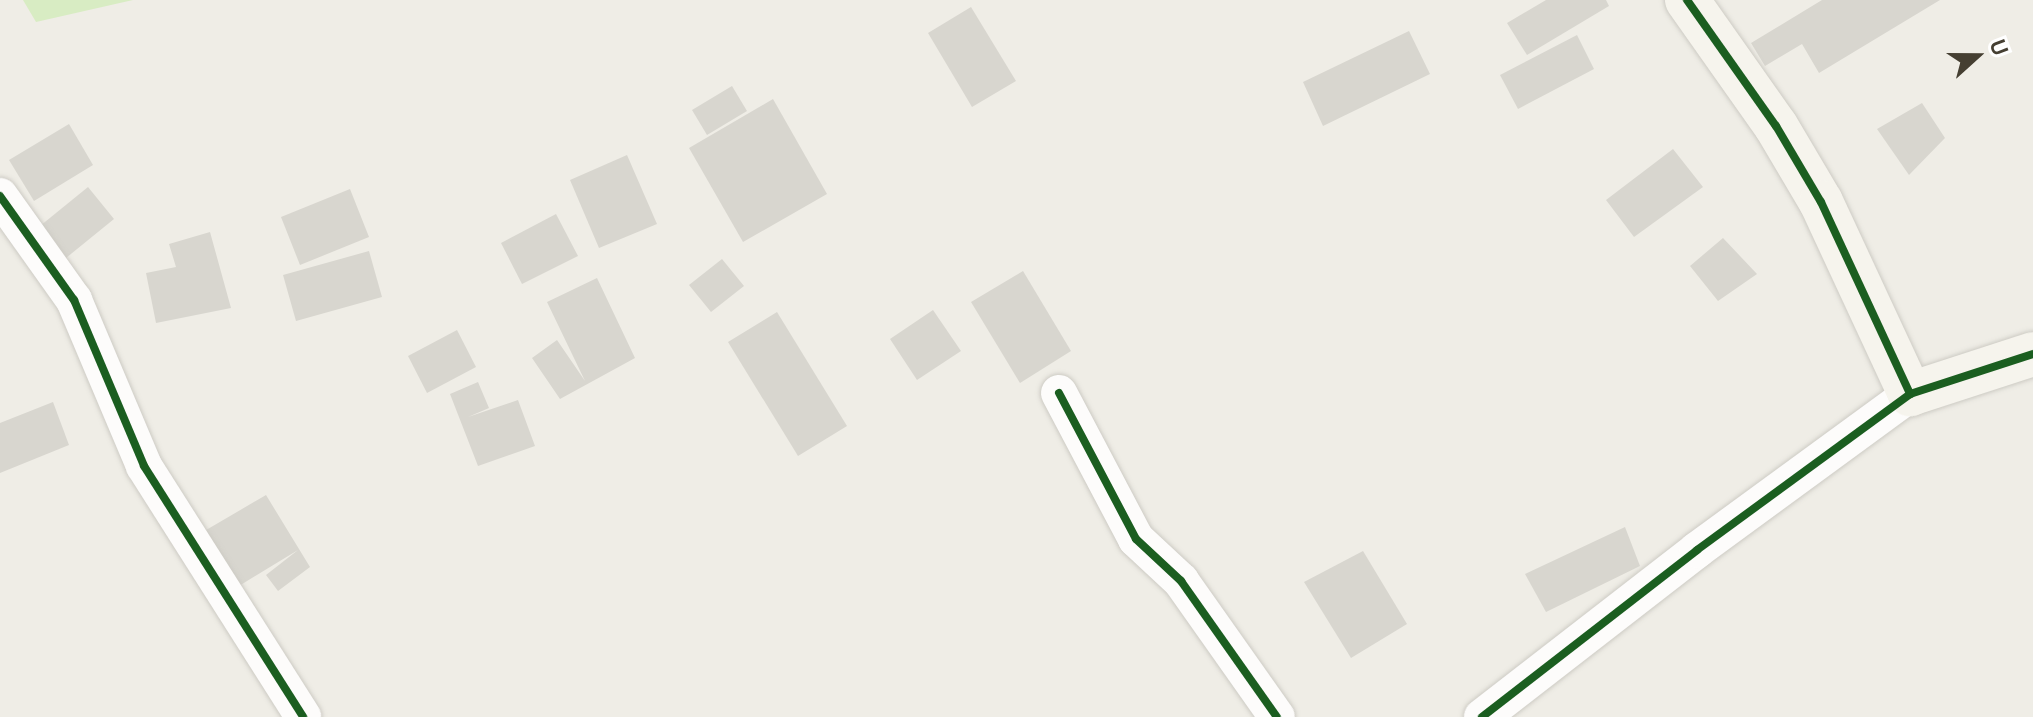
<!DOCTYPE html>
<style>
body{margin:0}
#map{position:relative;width:2033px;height:717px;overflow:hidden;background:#efede6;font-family:"Space Grotesk",sans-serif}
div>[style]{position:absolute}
.green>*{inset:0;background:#d8ecc3}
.building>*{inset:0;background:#d8d6cf}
.roads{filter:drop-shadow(0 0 2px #cdcbc4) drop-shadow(0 0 2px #cdcbc4)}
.street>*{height:36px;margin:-18px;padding:0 18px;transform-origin:18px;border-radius:18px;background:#fdfcfb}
.secondary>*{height:44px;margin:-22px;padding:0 22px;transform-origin:22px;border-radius:22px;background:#f6f4ed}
.cycleway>*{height:8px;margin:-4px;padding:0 4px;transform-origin:4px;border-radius:4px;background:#1b5e20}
span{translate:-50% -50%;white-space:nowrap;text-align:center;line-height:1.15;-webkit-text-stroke:6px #fff;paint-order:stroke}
.north{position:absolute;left:1937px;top:16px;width:80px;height:80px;-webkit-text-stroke:6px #fff;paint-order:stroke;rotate:69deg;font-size:22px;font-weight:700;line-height:32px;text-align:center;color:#453f32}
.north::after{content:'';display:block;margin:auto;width:28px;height:36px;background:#453f32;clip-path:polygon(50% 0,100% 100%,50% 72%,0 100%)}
</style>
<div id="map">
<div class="green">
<i style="clip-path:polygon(23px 0,133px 0,36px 22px)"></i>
</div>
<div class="building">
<i style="clip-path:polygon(1546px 0,1606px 0,1609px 6px,1527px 55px,1507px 23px)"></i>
<i style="clip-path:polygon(1822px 0,1940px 0,1819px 73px,1802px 44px,1765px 66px,1751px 43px)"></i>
<i style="clip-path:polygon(971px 7px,1016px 81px,972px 107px,928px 33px)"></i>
<i style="clip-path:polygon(1409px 31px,1430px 74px,1323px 126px,1303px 82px)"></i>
<i style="clip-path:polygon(1577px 35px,1594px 69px,1518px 109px,1500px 75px)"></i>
<i style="clip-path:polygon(732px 86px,747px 111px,707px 135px,692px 110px)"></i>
<i style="clip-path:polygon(773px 99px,827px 194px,743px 242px,689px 148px)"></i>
<i style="clip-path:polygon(1922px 103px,1945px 138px,1909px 175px,1877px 129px)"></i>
<i style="clip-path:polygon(69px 124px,93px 165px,34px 201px,9px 160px)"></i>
<i style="clip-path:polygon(1673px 149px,1703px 187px,1634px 237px,1606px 200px)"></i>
<i style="clip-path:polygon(627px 155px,657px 224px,599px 248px,570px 180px)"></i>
<i style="clip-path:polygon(88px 187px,114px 219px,66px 258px,40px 226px)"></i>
<i style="clip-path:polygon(350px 189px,369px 237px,300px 265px,281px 217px)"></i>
<i style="clip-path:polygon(556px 214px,578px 256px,522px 284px,501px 243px)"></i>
<i style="clip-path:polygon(210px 232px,231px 308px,156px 323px,146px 273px,176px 267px,169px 244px)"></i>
<i style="clip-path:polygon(1723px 238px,1757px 274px,1718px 301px,1690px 266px)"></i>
<i style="clip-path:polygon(369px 251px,382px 297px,296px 321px,283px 275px)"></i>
<i style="clip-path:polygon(722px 259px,744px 286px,711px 312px,689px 285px)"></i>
<i style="clip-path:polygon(1023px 271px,1071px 351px,1020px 383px,971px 302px)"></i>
<i style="clip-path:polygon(597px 278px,635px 358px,560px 399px,532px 358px,557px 340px,585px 381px,547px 302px)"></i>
<i style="clip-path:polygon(933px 310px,961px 351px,917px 380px,890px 339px)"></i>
<i style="clip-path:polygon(777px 312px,847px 426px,798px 456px,728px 342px)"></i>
<i style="clip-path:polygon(457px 330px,476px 367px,427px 393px,408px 356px)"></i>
<i style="clip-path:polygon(478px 382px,489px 408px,468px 417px,518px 400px,535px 446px,478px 466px,450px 394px)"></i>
<i style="clip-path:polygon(53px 402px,69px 445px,0 473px,0 423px)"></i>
<i style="clip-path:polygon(266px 495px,310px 567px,278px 591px,266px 575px,298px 550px,234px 589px,201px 533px)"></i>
<i style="clip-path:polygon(1625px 527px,1640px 566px,1546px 612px,1525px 574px)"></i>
<i style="clip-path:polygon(1363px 551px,1407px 624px,1351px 658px,1304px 582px)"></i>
</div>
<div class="roads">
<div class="street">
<i style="left:0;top:196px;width:128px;rotate:54.6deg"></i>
<i style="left:74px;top:300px;width:180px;rotate:67.1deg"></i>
<i style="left:144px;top:466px;width:297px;rotate:57.6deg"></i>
<i style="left:1059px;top:393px;width:165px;rotate:62.2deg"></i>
<i style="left:1136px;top:539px;width:62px;rotate:43deg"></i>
<i style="left:1181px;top:581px;width:166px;rotate:54.8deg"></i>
<i style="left:1482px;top:717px;width:272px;rotate:-37.8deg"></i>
<i style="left:1697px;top:550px;width:264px;rotate:-36.2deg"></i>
</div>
<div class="secondary">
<i style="left:1687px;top:0;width:154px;rotate:54.8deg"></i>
<i style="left:1776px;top:126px;width:88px;rotate:59.4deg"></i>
<i style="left:1821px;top:202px;width:212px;rotate:65.1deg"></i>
<i style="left:1910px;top:394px;width:129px;rotate:-18deg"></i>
</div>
</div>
<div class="cycleway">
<i style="left:1687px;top:0;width:154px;rotate:54.8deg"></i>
<i style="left:1776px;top:126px;width:88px;rotate:59.4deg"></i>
<i style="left:1821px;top:202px;width:212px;rotate:65.1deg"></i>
<i style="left:1910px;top:394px;width:129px;rotate:-18deg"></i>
<i style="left:0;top:196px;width:128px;rotate:54.6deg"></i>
<i style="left:74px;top:300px;width:180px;rotate:67.1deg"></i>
<i style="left:144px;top:466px;width:297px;rotate:57.6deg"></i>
<i style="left:1059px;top:393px;width:165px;rotate:62.2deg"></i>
<i style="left:1136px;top:539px;width:62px;rotate:43deg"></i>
<i style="left:1181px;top:581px;width:166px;rotate:54.8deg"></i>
<i style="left:1482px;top:717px;width:272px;rotate:-37.8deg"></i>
<i style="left:1697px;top:550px;width:264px;rotate:-36.2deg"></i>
</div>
<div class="north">U</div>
</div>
